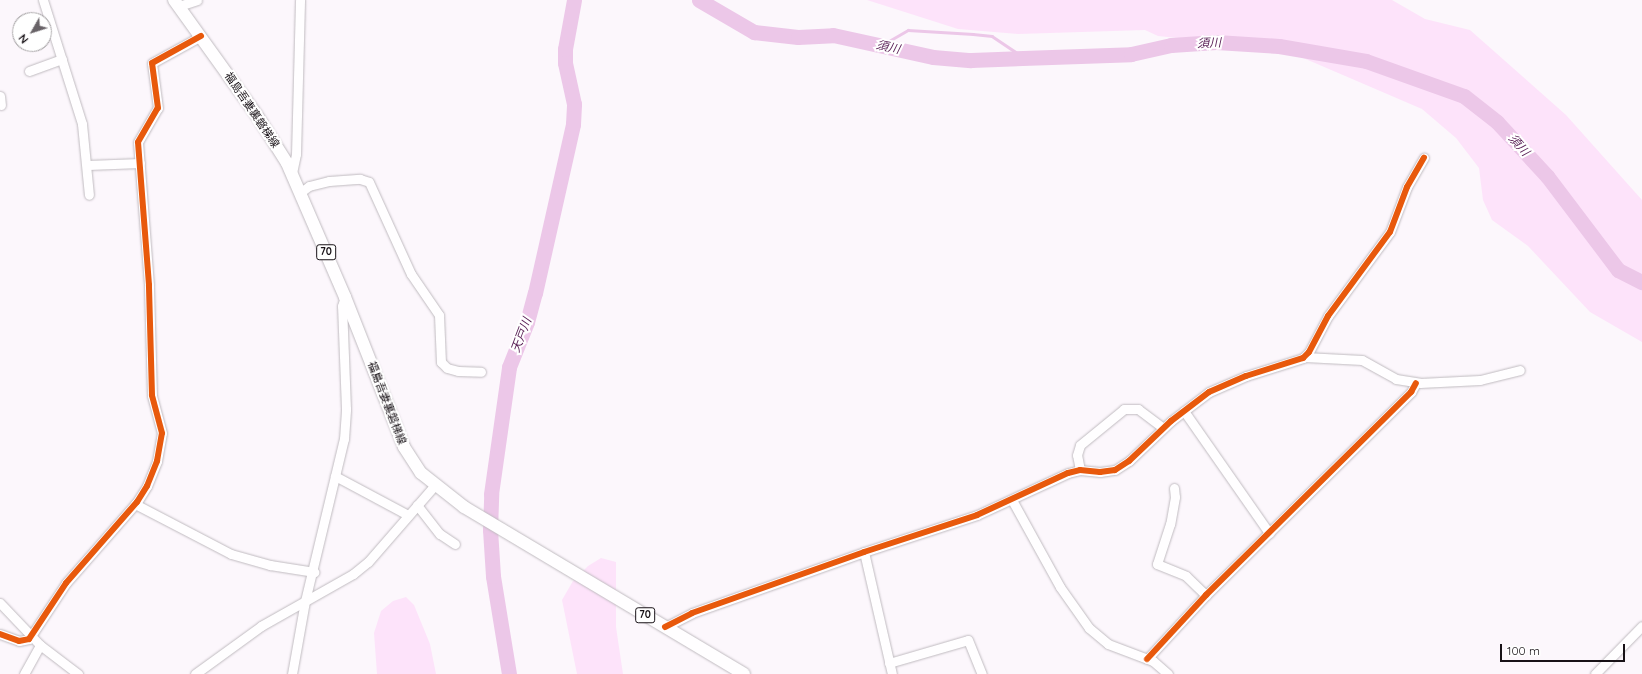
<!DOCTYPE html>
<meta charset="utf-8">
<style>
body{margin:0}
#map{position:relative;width:1642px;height:674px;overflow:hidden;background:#fcf7fc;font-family:Quicksand,"Noto Sans JP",sans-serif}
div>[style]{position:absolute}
.green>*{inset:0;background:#fde3fa}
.stream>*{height:2.5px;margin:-1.25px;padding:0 1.25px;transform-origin:1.25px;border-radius:1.25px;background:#ecc7e8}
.river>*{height:15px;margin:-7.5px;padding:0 7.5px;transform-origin:7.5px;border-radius:7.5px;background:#ecc7e8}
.roads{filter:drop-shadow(0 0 1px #c0bbc0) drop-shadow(0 0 1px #c0bbc0)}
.minor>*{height:9px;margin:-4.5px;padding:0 4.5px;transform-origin:4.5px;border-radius:4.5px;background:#fffeff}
.major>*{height:12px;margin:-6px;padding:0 6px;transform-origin:6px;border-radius:6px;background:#fffeff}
.cycleway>*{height:6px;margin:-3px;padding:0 3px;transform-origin:3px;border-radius:3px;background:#e8590c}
span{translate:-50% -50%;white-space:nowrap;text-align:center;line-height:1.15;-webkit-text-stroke:4px #fff;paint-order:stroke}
.shield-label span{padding:1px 3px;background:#fff;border:1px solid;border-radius:3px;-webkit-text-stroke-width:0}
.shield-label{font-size:10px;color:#181217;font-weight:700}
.street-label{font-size:11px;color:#181217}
.water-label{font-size:12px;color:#551b52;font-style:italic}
.north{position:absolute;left:12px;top:12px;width:40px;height:40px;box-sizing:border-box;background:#fff;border:1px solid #a3a0a2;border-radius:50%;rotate:231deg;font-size:11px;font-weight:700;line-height:16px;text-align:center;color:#181217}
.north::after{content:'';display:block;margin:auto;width:14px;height:18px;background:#686267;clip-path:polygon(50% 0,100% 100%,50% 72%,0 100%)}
.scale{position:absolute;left:1500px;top:644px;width:125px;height:18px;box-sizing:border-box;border:2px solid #181217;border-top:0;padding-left:5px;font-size:12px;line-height:14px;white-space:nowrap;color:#181217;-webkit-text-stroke:3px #fff;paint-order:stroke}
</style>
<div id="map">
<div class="green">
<i style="clip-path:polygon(867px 0,1392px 0,1425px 19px,1470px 30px,1566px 115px,1642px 200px,1642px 342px,1590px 312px,1528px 246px,1492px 220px,1483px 200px,1479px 168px,1456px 138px,1422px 109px,1280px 48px,1158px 36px,1145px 30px,1018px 34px,958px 29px)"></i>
<i style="clip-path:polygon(601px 558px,616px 562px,616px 627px,623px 674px,577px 674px,562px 600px,573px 581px,588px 566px)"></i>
<i style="clip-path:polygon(406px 597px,414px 605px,430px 644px,436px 674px,377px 674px,374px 633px,381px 611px,393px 601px)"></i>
</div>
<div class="stream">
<i style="left:882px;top:45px;width:30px;rotate:-30deg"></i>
<i style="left:908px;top:30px;width:65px;rotate:3.5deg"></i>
<i style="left:973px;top:34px;width:19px;rotate:6deg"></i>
<i style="left:992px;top:36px;width:40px;rotate:34deg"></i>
</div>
<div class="river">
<i style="left:699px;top:0;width:64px;rotate:30.2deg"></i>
<i style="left:754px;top:32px;width:44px;rotate:6.5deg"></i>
<i style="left:798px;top:37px;width:35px;rotate:-3deg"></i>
<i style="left:833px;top:35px;width:102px;rotate:12.4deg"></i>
<i style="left:933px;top:57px;width:38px;rotate:5deg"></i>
<i style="left:971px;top:60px;width:160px;rotate:-2.1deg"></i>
<i style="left:1131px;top:54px;width:41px;rotate:-12.7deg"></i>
<i style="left:1171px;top:45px;width:45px;rotate:-3.8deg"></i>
<i style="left:1216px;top:42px;width:63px;rotate:3.6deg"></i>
<i style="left:1279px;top:46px;width:88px;rotate:9.8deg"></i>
<i style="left:1366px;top:61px;width:104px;rotate:19.7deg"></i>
<i style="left:1464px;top:96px;width:42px;rotate:38.2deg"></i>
<i style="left:1497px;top:122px;width:74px;rotate:47.2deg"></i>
<i style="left:1547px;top:176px;width:118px;rotate:52.9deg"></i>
<i style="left:1618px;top:270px;width:27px;rotate:27deg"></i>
<i style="left:509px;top:674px;width:99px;rotate:-99.3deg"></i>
<i style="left:493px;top:576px;width:46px;rotate:-93.7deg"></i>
<i style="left:490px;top:530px;width:36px;rotate:-88deg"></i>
<i style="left:491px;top:494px;width:128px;rotate:-81.9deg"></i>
<i style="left:509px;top:367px;width:48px;rotate:-68.2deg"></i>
<i style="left:527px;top:322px;width:30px;rotate:-75deg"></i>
<i style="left:535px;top:293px;width:173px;rotate:-77.3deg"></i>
<i style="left:573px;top:124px;width:20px;rotate:-87deg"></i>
<i style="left:574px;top:104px;width:42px;rotate:-102.4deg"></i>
<i style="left:565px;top:63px;width:14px;rotate:-90deg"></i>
<i style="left:565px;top:49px;width:50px;rotate:-79.6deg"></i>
</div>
<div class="roads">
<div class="minor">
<i style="left:43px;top:0;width:130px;rotate:72.5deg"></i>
<i style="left:82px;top:124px;width:71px;rotate:84.4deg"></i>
<i style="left:179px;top:6px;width:19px;rotate:-18deg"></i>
<i style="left:29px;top:71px;width:35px;rotate:-20deg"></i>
<i style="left:0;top:96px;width:9px;rotate:84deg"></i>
<i style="left:88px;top:165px;width:52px;rotate:-2.2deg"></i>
<i style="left:292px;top:173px;width:19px;rotate:-78deg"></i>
<i style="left:296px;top:154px;width:154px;rotate:-88.5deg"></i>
<i style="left:301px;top:192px;width:10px;rotate:-37deg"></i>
<i style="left:309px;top:186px;width:21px;rotate:-14deg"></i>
<i style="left:329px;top:181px;width:31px;rotate:-4deg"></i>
<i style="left:360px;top:179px;width:9px;rotate:18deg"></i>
<i style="left:369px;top:182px;width:101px;rotate:65.5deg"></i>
<i style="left:411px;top:274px;width:50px;rotate:55.7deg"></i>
<i style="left:439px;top:315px;width:47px;rotate:87.6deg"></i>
<i style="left:441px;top:362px;width:8px;rotate:45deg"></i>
<i style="left:447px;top:368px;width:11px;rotate:15deg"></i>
<i style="left:458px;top:371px;width:23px;rotate:2deg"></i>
<i style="left:1305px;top:357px;width:57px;rotate:3deg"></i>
<i style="left:1362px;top:360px;width:39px;rotate:29deg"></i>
<i style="left:1396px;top:379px;width:24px;rotate:9deg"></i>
<i style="left:1420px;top:383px;width:60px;rotate:-2.9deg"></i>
<i style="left:1480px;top:380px;width:41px;rotate:-14deg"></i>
<i style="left:1184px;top:411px;width:149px;rotate:55.1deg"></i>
<i style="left:1080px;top:470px;width:15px;rotate:-101deg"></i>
<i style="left:1077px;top:455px;width:10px;rotate:-73deg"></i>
<i style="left:1080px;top:445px;width:57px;rotate:-39.3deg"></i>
<i style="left:1124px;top:409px;width:14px"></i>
<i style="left:1138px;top:409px;width:31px;rotate:37deg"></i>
<i style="left:335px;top:476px;width:83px;rotate:28.1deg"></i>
<i style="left:1174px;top:488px;width:9px;rotate:84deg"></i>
<i style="left:1175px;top:497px;width:27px;rotate:100deg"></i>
<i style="left:1170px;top:524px;width:42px;rotate:108deg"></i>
<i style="left:1157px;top:564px;width:31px;rotate:22deg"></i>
<i style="left:1186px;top:576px;width:28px;rotate:44deg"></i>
<i style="left:1012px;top:500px;width:99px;rotate:61.1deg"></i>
<i style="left:1060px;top:587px;width:50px;rotate:54.7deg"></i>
<i style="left:1089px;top:628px;width:25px;rotate:40deg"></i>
<i style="left:1108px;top:644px;width:48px;rotate:20.7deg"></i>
<i style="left:1153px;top:661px;width:20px;rotate:41deg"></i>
<i style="left:135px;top:504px;width:108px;rotate:27.5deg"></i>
<i style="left:231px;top:554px;width:41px;rotate:15.8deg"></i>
<i style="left:270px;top:565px;width:45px;rotate:9deg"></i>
<i style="left:417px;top:505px;width:37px;rotate:52deg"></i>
<i style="left:440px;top:534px;width:18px;rotate:34deg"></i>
<i style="left:864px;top:552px;width:125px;rotate:77.1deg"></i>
<i style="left:0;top:603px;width:58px;rotate:46.4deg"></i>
<i style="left:40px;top:645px;width:48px;rotate:37.3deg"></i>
<i style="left:665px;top:627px;width:30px;rotate:-27deg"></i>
<i style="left:692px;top:613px;width:182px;rotate:-19.5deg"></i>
<i style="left:864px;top:552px;width:119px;rotate:-18.1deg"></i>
<i style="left:977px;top:515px;width:100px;rotate:-24.8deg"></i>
<i style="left:1068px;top:473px;width:12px;rotate:-14deg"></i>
<i style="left:1080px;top:470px;width:20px;rotate:6deg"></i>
<i style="left:1100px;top:472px;width:15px;rotate:-8deg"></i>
<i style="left:1115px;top:470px;width:17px;rotate:-33deg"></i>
<i style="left:1129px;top:461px;width:58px;rotate:-43.6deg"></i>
<i style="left:1171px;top:421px;width:48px;rotate:-37.3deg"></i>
<i style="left:1209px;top:392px;width:40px;rotate:-23.4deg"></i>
<i style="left:1246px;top:376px;width:60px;rotate:-17.5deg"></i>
<i style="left:1303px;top:358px;width:8px;rotate:-45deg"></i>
<i style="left:1309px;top:352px;width:41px;rotate:-62.2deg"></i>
<i style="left:1328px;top:316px;width:104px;rotate:-53.6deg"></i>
<i style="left:1390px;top:232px;width:48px;rotate:-69.3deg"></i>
<i style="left:1407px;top:187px;width:34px;rotate:-60deg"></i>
<i style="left:0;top:634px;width:20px;rotate:20deg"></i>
<i style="left:19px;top:641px;width:10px;rotate:-11deg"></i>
<i style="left:29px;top:639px;width:67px;rotate:-56.5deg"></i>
<i style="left:66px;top:583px;width:108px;rotate:-48.8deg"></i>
<i style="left:137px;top:502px;width:19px;rotate:-58deg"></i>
<i style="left:147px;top:486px;width:27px;rotate:-68deg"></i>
<i style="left:157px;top:461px;width:28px;rotate:-80deg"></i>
<i style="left:162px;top:433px;width:39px;rotate:-105deg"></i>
<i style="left:152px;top:395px;width:110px;rotate:-91.6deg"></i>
<i style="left:149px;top:285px;width:143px;rotate:-94.4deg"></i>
<i style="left:138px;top:142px;width:39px;rotate:-60deg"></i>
<i style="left:158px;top:108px;width:45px;rotate:-97.6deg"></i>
<i style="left:152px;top:63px;width:56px;rotate:-28.9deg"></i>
<i style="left:1147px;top:659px;width:87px;rotate:-47.3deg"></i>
<i style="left:1206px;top:595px;width:289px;rotate:-44.7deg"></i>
<i style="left:1411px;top:392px;width:10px;rotate:-61deg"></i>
<i style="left:889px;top:663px;width:82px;rotate:-16.2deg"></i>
<i style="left:968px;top:640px;width:37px;rotate:68deg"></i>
<i style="left:24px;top:674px;width:33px;rotate:-61deg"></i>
<i style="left:195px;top:674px;width:82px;rotate:-36deg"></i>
<i style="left:261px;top:626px;width:106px;rotate:-29.5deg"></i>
<i style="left:353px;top:574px;width:19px;rotate:-39deg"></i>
<i style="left:368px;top:562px;width:101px;rotate:-49deg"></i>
<i style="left:292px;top:674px;width:74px;rotate:-79.9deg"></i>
<i style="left:305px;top:601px;width:167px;rotate:-76.5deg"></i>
<i style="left:344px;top:439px;width:30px;rotate:-86deg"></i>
<i style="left:346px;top:409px;width:103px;rotate:-92.2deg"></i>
<i style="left:342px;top:306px;width:9px;rotate:-72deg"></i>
<i style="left:1595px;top:674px;width:67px;rotate:-45.6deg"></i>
</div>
<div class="major">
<i style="left:174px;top:0;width:140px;rotate:54.3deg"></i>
<i style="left:256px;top:114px;width:58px;rotate:57.7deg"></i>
<i style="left:287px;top:163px;width:146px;rotate:66.6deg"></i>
<i style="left:345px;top:297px;width:161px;rotate:68.5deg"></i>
<i style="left:404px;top:447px;width:31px;rotate:57deg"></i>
<i style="left:421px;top:473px;width:55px;rotate:38.3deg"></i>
<i style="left:464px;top:507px;width:326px;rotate:30.8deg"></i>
</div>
</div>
<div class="cycleway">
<i style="left:665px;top:627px;width:30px;rotate:-27deg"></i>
<i style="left:692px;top:613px;width:182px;rotate:-19.5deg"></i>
<i style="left:864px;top:552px;width:119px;rotate:-18.1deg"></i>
<i style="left:977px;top:515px;width:100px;rotate:-24.8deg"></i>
<i style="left:1068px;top:473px;width:12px;rotate:-14deg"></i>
<i style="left:1080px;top:470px;width:20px;rotate:6deg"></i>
<i style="left:1100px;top:472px;width:15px;rotate:-8deg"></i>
<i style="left:1115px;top:470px;width:17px;rotate:-33deg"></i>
<i style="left:1129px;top:461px;width:58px;rotate:-43.6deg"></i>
<i style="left:1171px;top:421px;width:48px;rotate:-37.3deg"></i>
<i style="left:1209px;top:392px;width:40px;rotate:-23.4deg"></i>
<i style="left:1246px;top:376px;width:60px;rotate:-17.5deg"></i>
<i style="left:1303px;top:358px;width:8px;rotate:-45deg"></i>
<i style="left:1309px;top:352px;width:41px;rotate:-62.2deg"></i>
<i style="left:1328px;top:316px;width:104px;rotate:-53.6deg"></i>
<i style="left:1390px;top:232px;width:48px;rotate:-69.3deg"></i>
<i style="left:1407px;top:187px;width:34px;rotate:-60deg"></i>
<i style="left:0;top:634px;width:20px;rotate:20deg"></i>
<i style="left:19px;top:641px;width:10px;rotate:-11deg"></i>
<i style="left:29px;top:639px;width:67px;rotate:-56.5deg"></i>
<i style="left:66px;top:583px;width:108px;rotate:-48.8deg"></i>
<i style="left:137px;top:502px;width:19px;rotate:-58deg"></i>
<i style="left:147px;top:486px;width:27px;rotate:-68deg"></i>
<i style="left:157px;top:461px;width:28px;rotate:-80deg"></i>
<i style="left:162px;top:433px;width:39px;rotate:-105deg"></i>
<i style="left:152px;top:395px;width:110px;rotate:-91.6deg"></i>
<i style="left:149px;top:285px;width:143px;rotate:-94.4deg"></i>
<i style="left:138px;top:142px;width:39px;rotate:-60deg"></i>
<i style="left:158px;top:108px;width:45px;rotate:-97.6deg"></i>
<i style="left:152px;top:63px;width:56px;rotate:-28.9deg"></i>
<i style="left:1147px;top:659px;width:87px;rotate:-47.3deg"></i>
<i style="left:1206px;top:595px;width:289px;rotate:-44.7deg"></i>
<i style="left:1411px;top:392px;width:10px;rotate:-61deg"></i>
</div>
<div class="shield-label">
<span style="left:326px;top:252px">70</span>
<span style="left:645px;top:615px">70</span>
</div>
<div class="street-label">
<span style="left:252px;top:110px;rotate:56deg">福島吾妻裏磐梯線</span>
<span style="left:387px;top:403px;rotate:69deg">福島吾妻裏磐梯線</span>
</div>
<div class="water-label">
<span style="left:1209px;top:43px;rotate:-2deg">須川</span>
<span style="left:888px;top:47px;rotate:12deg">須川</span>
<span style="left:1519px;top:145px;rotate:48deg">須川</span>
<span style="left:521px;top:335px;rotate:-69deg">天戸川</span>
</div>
<div class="north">N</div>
<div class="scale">100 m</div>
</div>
